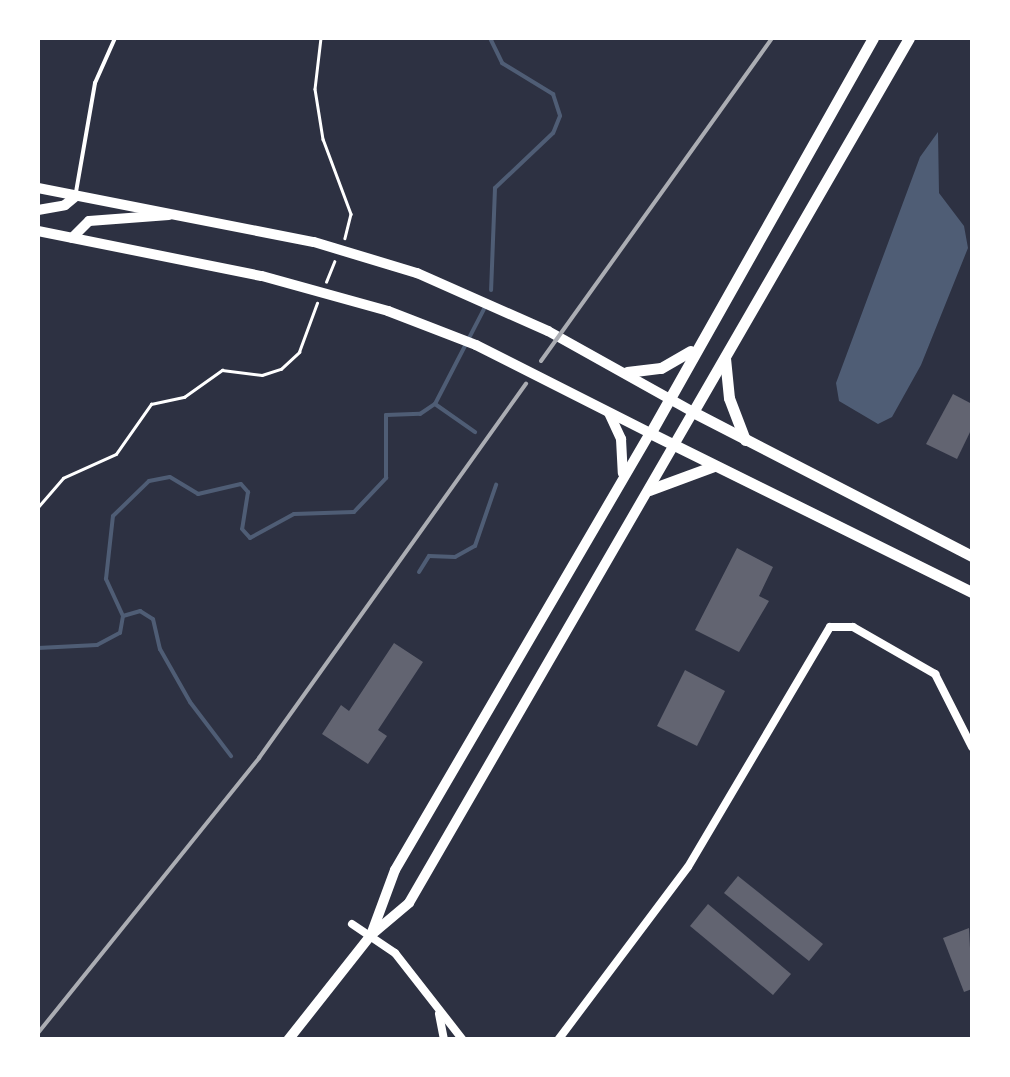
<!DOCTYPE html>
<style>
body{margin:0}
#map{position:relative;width:1010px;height:1077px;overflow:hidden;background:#2d3142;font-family:"Public Sans",sans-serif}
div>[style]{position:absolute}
.water>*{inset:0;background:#4f5d75}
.stream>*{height:4px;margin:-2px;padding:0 2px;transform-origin:2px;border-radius:2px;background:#4f5d75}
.building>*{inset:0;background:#626471}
.path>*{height:2.5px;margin:-1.25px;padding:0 1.25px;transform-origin:1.25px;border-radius:1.25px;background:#fff}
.service>*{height:4px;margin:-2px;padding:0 2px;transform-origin:2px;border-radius:2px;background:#fff}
.minor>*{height:8px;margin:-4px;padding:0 4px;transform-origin:4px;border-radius:4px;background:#fff}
.secondary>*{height:10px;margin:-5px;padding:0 5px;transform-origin:5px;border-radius:5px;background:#fff}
.trunk>*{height:11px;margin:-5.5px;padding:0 5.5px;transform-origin:5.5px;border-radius:5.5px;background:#fff}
.rail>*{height:4px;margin:-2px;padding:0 2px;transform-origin:2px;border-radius:2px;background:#abadb3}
span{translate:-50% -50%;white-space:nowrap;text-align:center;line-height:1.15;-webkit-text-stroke:10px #fff;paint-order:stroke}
.frame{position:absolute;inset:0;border:40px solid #fff;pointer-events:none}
</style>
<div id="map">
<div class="water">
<i style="clip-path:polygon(938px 132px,939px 193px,964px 226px,968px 248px,921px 365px,892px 417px,878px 424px,839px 401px,836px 383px,920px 157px)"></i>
</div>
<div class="stream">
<i style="left:490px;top:38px;width:28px;rotate:64deg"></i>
<i style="left:502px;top:63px;width:60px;rotate:31.3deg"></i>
<i style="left:553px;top:94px;width:23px;rotate:72deg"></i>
<i style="left:560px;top:116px;width:18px;rotate:112deg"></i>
<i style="left:553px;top:133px;width:80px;rotate:136.5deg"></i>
<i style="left:495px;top:188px;width:102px;rotate:92.2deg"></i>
<i style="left:435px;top:404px;width:49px;rotate:35deg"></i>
<i style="left:419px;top:572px;width:19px;rotate:-58deg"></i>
<i style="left:429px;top:556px;width:26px;rotate:2deg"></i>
<i style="left:455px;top:557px;width:23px;rotate:-29deg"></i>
<i style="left:475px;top:546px;width:65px;rotate:-71deg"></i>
<i style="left:123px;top:616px;width:18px;rotate:-16deg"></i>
<i style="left:140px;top:611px;width:15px;rotate:32deg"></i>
<i style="left:153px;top:619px;width:31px;rotate:77deg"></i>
<i style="left:160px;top:649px;width:61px;rotate:60.5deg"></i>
<i style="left:190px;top:702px;width:68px;rotate:52.8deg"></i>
<i style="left:38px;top:648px;width:59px;rotate:-2.9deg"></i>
<i style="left:97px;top:645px;width:26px;rotate:-28deg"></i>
<i style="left:120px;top:633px;width:17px;rotate:-80deg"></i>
<i style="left:123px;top:616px;width:41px;rotate:-114.7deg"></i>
<i style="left:106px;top:579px;width:63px;rotate:-83.7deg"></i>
<i style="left:113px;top:516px;width:50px;rotate:-44.2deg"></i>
<i style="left:149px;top:481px;width:21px;rotate:-11deg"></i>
<i style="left:170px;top:477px;width:33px;rotate:31deg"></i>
<i style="left:198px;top:494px;width:44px;rotate:-13.1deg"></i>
<i style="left:241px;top:484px;width:11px;rotate:49deg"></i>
<i style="left:248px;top:492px;width:37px;rotate:99deg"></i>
<i style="left:242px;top:529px;width:12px;rotate:48deg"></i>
<i style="left:250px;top:538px;width:50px;rotate:-28.6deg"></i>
<i style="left:294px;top:514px;width:60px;rotate:-1.9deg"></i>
<i style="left:354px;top:512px;width:47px;rotate:-46.7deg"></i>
<i style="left:386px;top:478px;width:63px;rotate:-90deg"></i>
<i style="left:386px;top:415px;width:34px;rotate:-2deg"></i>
<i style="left:420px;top:414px;width:18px;rotate:-34deg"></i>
<i style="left:435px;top:404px;width:107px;rotate:-62.7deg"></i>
</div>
<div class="building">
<i style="clip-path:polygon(953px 394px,972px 404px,972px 428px,957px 459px,926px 444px)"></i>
<i style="clip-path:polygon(737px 548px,773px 567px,759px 596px,769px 601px,739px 652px,695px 630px)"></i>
<i style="clip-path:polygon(394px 643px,423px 662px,378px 730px,387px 736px,368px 764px,322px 734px,341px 705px,349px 711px)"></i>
<i style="clip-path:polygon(685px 670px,725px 691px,697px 746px,657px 726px)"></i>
<i style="clip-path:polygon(738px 876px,823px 944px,809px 961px,724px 893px)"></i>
<i style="clip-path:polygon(708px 904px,791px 974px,773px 995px,690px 926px)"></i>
<i style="clip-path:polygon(969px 928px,972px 989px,964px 992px,943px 938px)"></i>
</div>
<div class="path">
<i style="left:321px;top:38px;width:51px;rotate:96.7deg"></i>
<i style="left:315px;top:89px;width:51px;rotate:80.9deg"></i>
<i style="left:323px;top:139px;width:80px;rotate:69.5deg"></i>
<i style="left:351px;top:214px;width:25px;rotate:104deg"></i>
<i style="left:326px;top:282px;width:22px;rotate:-68deg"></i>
<i style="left:38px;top:507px;width:38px;rotate:-49deg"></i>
<i style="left:63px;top:478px;width:58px;rotate:-24.4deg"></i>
<i style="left:116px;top:454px;width:61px;rotate:-55deg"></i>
<i style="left:151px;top:404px;width:34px;rotate:-12deg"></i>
<i style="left:184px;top:397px;width:47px;rotate:-35.4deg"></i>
<i style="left:222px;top:370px;width:40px;rotate:7.1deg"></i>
<i style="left:262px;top:375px;width:20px;rotate:-18deg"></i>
<i style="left:281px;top:369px;width:25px;rotate:-43deg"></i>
<i style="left:299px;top:352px;width:52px;rotate:-69.8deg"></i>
</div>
<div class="service">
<i style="left:76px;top:192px;width:111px;rotate:-80.1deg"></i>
<i style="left:95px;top:83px;width:49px;rotate:-66deg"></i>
</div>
<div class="minor">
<i style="left:352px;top:924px;width:52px;rotate:34deg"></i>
<i style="left:395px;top:953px;width:110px;rotate:52deg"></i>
<i style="left:439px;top:1014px;width:26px;rotate:79deg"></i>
<i style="left:558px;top:1040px;width:216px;rotate:-53.1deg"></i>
<i style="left:688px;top:867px;width:279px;rotate:-59.4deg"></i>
<i style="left:830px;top:627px;width:23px"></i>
<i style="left:853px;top:627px;width:95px;rotate:29.8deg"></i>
<i style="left:935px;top:674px;width:82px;rotate:63.1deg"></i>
</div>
<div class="secondary">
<i style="left:38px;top:188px;width:281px;rotate:11.1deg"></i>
<i style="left:314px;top:242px;width:108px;rotate:16.8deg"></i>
<i style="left:417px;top:273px;width:143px;rotate:23.9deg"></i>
<i style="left:548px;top:331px;width:166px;rotate:29.2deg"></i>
<i style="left:693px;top:412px;width:567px;rotate:120.05deg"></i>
<i style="left:409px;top:903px;width:50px;rotate:139.9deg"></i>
<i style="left:371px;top:935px;width:134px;rotate:128.3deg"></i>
<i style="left:38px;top:210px;width:27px;rotate:-10deg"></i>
<i style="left:65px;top:205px;width:14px;rotate:-39deg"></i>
<i style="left:38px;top:231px;width:228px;rotate:11.4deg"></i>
<i style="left:262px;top:276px;width:131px;rotate:15.5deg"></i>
<i style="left:388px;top:311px;width:94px;rotate:21.1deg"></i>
<i style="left:476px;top:345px;width:195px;rotate:26.8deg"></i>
<i style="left:650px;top:433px;width:506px;rotate:120.26deg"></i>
<i style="left:395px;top:870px;width:69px;rotate:110.3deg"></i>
<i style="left:72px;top:238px;width:24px;rotate:-45deg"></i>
<i style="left:89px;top:221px;width:80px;rotate:-4.3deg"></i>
<i style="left:609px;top:413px;width:29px;rotate:65deg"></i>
<i style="left:621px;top:439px;width:34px;rotate:87deg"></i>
</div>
<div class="trunk">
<i style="left:873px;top:38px;width:454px;rotate:119.4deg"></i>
<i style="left:650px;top:433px;width:359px;rotate:26.3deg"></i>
<i style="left:909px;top:38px;width:432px;rotate:120deg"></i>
<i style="left:693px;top:412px;width:314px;rotate:27.3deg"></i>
<i style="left:725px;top:358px;width:40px;rotate:84.3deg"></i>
<i style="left:729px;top:398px;width:45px;rotate:69.1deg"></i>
<i style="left:627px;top:372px;width:34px;rotate:-7deg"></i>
<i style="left:661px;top:368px;width:34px;rotate:-30deg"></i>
<i style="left:649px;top:490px;width:69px;rotate:-20.3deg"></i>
</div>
<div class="rail">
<i style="left:541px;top:361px;width:397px;rotate:-54.4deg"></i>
<i style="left:38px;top:1033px;width:353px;rotate:-51.2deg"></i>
<i style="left:259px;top:758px;width:460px;rotate:-54.5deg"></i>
</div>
<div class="frame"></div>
</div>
